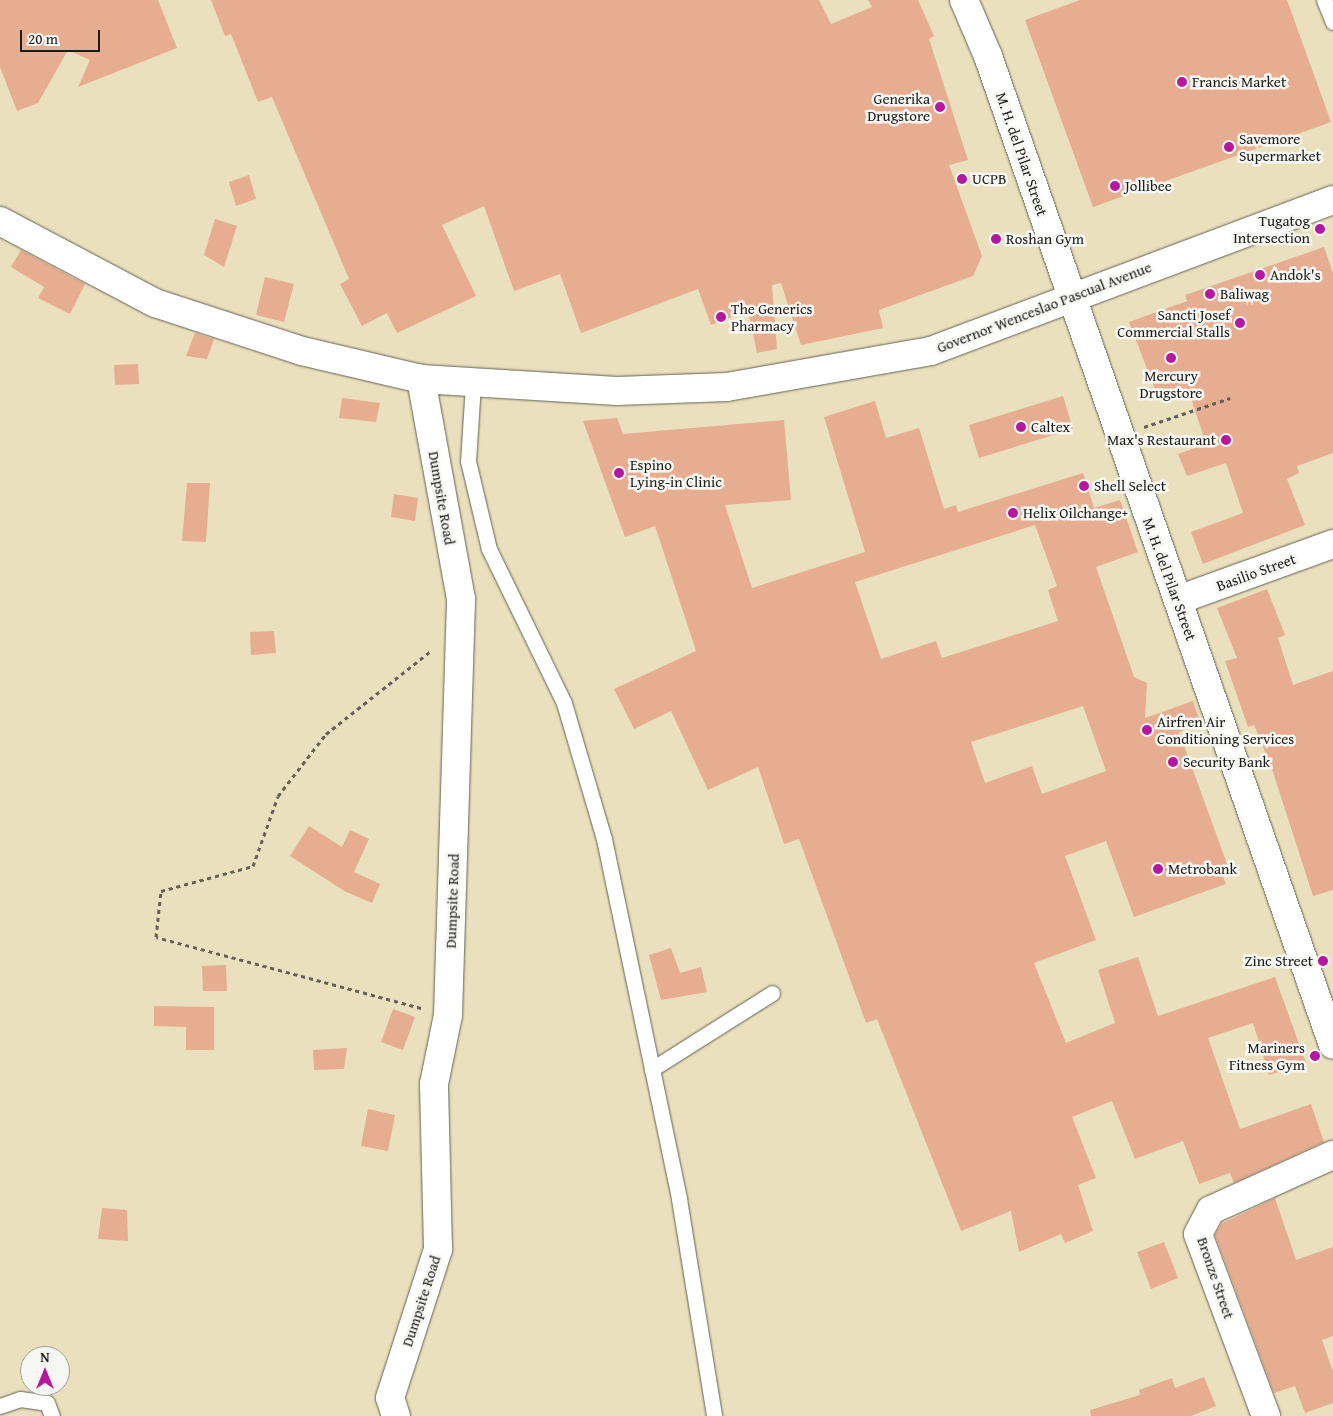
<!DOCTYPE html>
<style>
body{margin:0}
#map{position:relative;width:1333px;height:1416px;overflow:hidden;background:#eae0bd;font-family:"Gentium Book Plus",serif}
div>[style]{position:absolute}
.building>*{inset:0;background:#e6ad91}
.path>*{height:3px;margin-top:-1.5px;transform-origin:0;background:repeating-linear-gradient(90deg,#646154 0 4px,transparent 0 8px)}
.roads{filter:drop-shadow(0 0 1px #646154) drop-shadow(0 0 1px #646154)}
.lane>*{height:15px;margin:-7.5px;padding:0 7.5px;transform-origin:7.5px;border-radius:7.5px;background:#fff}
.street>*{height:28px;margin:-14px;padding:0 14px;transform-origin:14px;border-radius:14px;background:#fff}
.secondary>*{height:28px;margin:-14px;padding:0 14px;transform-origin:14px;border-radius:14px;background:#fff}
.dots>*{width:14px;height:14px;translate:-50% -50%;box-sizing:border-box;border:2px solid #f6f6f2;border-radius:50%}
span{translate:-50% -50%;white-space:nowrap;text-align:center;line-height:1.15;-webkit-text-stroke:5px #f6f6f2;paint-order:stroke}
.poi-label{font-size:15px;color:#1c1c1c}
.left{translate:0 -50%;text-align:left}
.right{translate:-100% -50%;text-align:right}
.street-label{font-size:15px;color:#1c1c1c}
.north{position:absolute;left:20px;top:1346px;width:50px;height:50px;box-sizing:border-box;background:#f6f6f2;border:1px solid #9f9f9c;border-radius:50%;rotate:0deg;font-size:14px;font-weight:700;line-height:20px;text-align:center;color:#1c1c1c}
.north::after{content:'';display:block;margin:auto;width:18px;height:22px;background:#b5179e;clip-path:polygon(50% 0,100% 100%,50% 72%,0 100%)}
.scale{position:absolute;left:20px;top:30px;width:80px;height:22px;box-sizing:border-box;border:2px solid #1c1c1c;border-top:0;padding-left:6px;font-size:15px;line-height:18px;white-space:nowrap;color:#1c1c1c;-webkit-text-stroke:4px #f6f6f2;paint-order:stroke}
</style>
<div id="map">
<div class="building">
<i style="clip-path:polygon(0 0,158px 0,177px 48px,78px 87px,90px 60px,68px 50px,38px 103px,17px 111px,0 67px)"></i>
<i style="clip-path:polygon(211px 0,819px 0,831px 24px,872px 7px,868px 0,918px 0,934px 36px,929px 39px,968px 160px,949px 165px,982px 256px,973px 276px,879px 310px,883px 328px,801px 345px,781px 283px,772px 285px,777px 349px,757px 353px,748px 311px,711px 325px,698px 289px,581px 333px,560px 274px,514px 291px,484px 206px,442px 225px,476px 296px,397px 333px,387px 313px,362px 326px,340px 284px,349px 279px,272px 97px,258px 102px,231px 34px,225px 36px)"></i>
<i style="clip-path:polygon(1080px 0,1287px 0,1331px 122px,1093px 207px,1025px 20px)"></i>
<i style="clip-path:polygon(249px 175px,256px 199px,236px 206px,229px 182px)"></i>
<i style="clip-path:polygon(215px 219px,237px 226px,224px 267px,204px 255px)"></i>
<i style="clip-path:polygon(1324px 247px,1333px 273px,1333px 453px,1297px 466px,1299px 473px,1287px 479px,1305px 525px,1203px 564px,1191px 532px,1243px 513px,1226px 463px,1187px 476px,1178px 454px,1206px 444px,1188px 389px,1159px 400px,1129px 322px,1187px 301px,1185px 295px)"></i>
<i style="clip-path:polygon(21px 250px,85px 284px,70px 314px,38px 298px,44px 287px,11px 267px)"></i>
<i style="clip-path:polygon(265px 277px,294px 284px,284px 322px,256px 315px)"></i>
<i style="clip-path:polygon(195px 333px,214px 339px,207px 359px,186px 356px)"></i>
<i style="clip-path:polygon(138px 364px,139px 384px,115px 385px,114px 365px)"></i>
<i style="clip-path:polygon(1063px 396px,1073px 429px,979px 458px,969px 425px)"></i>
<i style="clip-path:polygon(342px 398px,380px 403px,376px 422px,339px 418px)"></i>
<i style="clip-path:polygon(evenodd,875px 401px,886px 438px,919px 428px,944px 509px,956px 505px,958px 512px,1083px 473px,1094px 508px,1120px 500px,1138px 552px,1096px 567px,1134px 677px,1147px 683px,1145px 718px,1193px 701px,1201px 725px,1179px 732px,1230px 872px,1222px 875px,1226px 884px,1134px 917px,1106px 841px,1065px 856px,1096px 940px,1034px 963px,1066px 1043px,1115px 1023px,1098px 970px,1138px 957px,1158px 1016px,1275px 977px,1306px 1063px,1269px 1075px,1253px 1023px,1208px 1038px,1240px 1129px,1311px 1104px,1324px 1142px,1234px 1183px,1230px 1173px,1199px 1184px,1183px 1141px,1135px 1159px,1112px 1101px,1072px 1117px,1096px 1178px,1078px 1185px,1093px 1231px,1065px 1243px,1061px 1234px,1019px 1252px,1011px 1211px,961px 1231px,877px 1019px,866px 1023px,799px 839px,784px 844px,758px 767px,708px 790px,671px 711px,634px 729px,614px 689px,696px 651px,655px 526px,625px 537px,583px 421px,617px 418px,623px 434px,784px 420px,791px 500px,725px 505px,752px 588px,865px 552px,824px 417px,875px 401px,1035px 525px,1057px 586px,1048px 590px,1058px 621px,942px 658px,936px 641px,881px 659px,855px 582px,1035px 525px,875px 401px,1083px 706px,1106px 771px,1042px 794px,1032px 766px,985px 783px,971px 742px,1083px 706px)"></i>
<i style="clip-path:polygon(187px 483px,210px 483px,206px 542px,182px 541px)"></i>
<i style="clip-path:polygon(394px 494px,418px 498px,415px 521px,391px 517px)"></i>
<i style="clip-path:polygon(1267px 589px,1285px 635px,1278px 638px,1293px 685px,1333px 671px,1333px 890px,1313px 896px,1271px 766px,1254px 725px,1248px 727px,1225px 661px,1237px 658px,1217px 608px)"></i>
<i style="clip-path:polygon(274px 631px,276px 653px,251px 655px,250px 632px)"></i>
<i style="clip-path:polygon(309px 826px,342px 847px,350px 830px,369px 839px,354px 872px,380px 884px,372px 903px,346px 892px,290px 856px)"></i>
<i style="clip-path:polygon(671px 948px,680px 973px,701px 967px,707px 992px,661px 1000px,649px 955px)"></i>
<i style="clip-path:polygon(226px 965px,227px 991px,203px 991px,202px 966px)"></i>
<i style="clip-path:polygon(154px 1006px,214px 1007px,214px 1050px,186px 1050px,186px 1027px,154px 1026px)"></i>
<i style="clip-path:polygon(393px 1009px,415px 1017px,403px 1050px,381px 1042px)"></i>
<i style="clip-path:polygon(347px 1048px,344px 1069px,314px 1070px,313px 1050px)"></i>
<i style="clip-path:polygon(368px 1109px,395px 1115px,388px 1151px,361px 1146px)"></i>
<i style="clip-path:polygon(1275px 1198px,1296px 1260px,1333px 1247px,1333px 1336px,1322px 1340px,1333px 1372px,1333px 1403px,1305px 1413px,1295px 1386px,1274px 1393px,1215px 1235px,1221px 1224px)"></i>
<i style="clip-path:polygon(102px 1208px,127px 1210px,128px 1241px,98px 1239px)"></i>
<i style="clip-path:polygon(1164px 1242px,1178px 1278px,1151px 1289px,1137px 1252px)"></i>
<i style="clip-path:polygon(1204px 1377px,1216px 1406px,1191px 1416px,1091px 1416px,1090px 1410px,1140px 1395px,1139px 1390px,1172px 1378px,1175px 1388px)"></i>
</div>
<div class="path">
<i style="left:1144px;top:427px;width:91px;rotate:-18.6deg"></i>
<i style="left:421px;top:1008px;width:274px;rotate:-165deg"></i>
<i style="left:156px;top:937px;width:46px;rotate:-83.8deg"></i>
<i style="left:161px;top:891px;width:95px;rotate:-15.2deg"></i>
<i style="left:253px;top:866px;width:74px;rotate:-70.3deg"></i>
<i style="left:278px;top:796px;width:78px;rotate:-52.3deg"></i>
<i style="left:326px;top:734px;width:135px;rotate:-38.4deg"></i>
</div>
<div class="roads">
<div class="lane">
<i style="left:1324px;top:0;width:24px;rotate:68deg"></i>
<i style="left:473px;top:384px;width:77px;rotate:93.7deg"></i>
<i style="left:468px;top:461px;width:90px;rotate:76.6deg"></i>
<i style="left:489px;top:549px;width:171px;rotate:64deg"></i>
<i style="left:564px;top:703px;width:142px;rotate:73.6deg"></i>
<i style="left:604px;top:839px;width:368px;rotate:78.2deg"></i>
<i style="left:679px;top:1199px;width:220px;rotate:80.8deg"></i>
<i style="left:652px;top:1069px;width:142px;rotate:-32.3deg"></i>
<i style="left:0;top:1406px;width:21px;rotate:-19deg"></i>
<i style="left:20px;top:1399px;width:27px;rotate:8deg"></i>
<i style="left:47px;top:1403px;width:14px;rotate:69deg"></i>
</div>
<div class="street">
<i style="left:1178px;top:600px;width:165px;rotate:-19.9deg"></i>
<i style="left:396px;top:1416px;width:19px;rotate:-108deg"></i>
<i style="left:390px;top:1398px;width:157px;rotate:-72.1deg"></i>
<i style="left:438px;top:1249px;width:165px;rotate:-91.4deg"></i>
<i style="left:434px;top:1084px;width:70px;rotate:-78.5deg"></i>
<i style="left:448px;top:1015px;width:416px;rotate:-88.2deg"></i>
<i style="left:461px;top:599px;width:224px;rotate:-100.3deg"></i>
<i style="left:1266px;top:1416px;width:194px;rotate:-110.5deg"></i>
<i style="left:1198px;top:1234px;width:27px;rotate:-62deg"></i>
<i style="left:1211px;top:1210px;width:134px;rotate:-24.3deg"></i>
</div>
<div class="secondary">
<i style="left:964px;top:0;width:61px;rotate:66.8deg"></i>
<i style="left:988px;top:56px;width:1047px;rotate:70.77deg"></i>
<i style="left:0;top:221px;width:175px;rotate:27.9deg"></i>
<i style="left:155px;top:303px;width:155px;rotate:18.1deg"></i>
<i style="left:302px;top:351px;width:122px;rotate:13.2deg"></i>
<i style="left:421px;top:379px;width:196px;rotate:3.5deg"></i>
<i style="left:617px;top:391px;width:110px;rotate:-2.1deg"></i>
<i style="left:727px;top:387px;width:207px;rotate:-10deg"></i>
<i style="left:931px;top:351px;width:429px;rotate:-20.6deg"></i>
</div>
</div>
<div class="dots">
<i style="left:1182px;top:82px;background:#b5179e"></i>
<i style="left:940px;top:107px;background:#b5179e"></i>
<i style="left:1229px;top:147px;background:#b5179e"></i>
<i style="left:962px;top:179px;background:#b5179e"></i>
<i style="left:1115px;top:186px;background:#b5179e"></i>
<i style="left:1320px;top:229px;background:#b5179e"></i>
<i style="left:996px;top:239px;background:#b5179e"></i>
<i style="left:1260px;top:275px;background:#b5179e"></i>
<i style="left:1210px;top:294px;background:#b5179e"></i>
<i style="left:721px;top:317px;background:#b5179e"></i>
<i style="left:1240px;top:323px;background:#b5179e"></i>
<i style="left:1171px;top:358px;background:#b5179e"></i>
<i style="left:1021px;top:427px;background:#b5179e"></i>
<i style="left:1226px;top:440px;background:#b5179e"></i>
<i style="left:619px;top:473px;background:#b5179e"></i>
<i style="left:1084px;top:486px;background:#b5179e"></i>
<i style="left:1013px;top:513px;background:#b5179e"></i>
<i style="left:1147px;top:730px;background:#b5179e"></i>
<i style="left:1173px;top:762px;background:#b5179e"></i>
<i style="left:1158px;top:869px;background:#b5179e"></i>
<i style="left:1323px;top:961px;background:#b5179e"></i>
<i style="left:1315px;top:1056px;background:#b5179e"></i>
</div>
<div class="poi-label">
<span class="left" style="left:1192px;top:82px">Francis Market</span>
<span class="right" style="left:930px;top:107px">Generika<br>Drugstore</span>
<span class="left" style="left:1239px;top:147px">Savemore<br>Supermarket</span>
<span class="left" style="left:972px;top:179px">UCPB</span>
<span class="left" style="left:1125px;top:186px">Jollibee</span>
<span class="right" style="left:1310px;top:229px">Tugatog<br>Intersection</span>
<span class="left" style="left:1006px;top:239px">Roshan Gym</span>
<span class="left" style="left:1270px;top:275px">Andok's</span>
<span class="left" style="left:1220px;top:294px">Baliwag</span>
<span class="left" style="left:731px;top:317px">The Generics<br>Pharmacy</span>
<span class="right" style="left:1230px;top:323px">Sancti Josef<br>Commercial Stalls</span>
<span style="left:1171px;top:384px">Mercury<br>Drugstore</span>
<span class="left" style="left:1031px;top:427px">Caltex</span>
<span class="right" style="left:1216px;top:440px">Max's Restaurant</span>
<span class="left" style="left:630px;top:473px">Espino<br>Lying-in Clinic</span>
<span class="left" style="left:1094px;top:486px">Shell Select</span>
<span class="left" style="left:1023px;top:513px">Helix Oilchange+</span>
<span class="left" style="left:1157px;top:730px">Airfren Air<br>Conditioning Services</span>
<span class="left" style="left:1183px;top:762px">Security Bank</span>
<span class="left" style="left:1168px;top:869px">Metrobank</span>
<span class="right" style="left:1313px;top:961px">Zinc Street</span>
<span class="right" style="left:1305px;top:1056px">Mariners<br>Fitness Gym</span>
</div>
<div class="street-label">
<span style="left:1022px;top:154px;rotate:71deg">M. H. del Pilar Street</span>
<span style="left:1044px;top:307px;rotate:-21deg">Governor Wenceslao Pascual Avenue</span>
<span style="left:442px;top:498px;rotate:80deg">Dumpsite Road</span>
<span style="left:1256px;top:572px;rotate:-20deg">Basilio Street</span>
<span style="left:1170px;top:579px;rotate:70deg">M. H. del Pilar Street</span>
<span style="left:452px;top:901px;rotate:-88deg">Dumpsite Road</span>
<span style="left:1216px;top:1278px;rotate:71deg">Bronze Street</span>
<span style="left:421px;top:1301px;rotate:-72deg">Dumpsite Road</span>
</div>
<div class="north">N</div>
<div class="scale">20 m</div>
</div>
